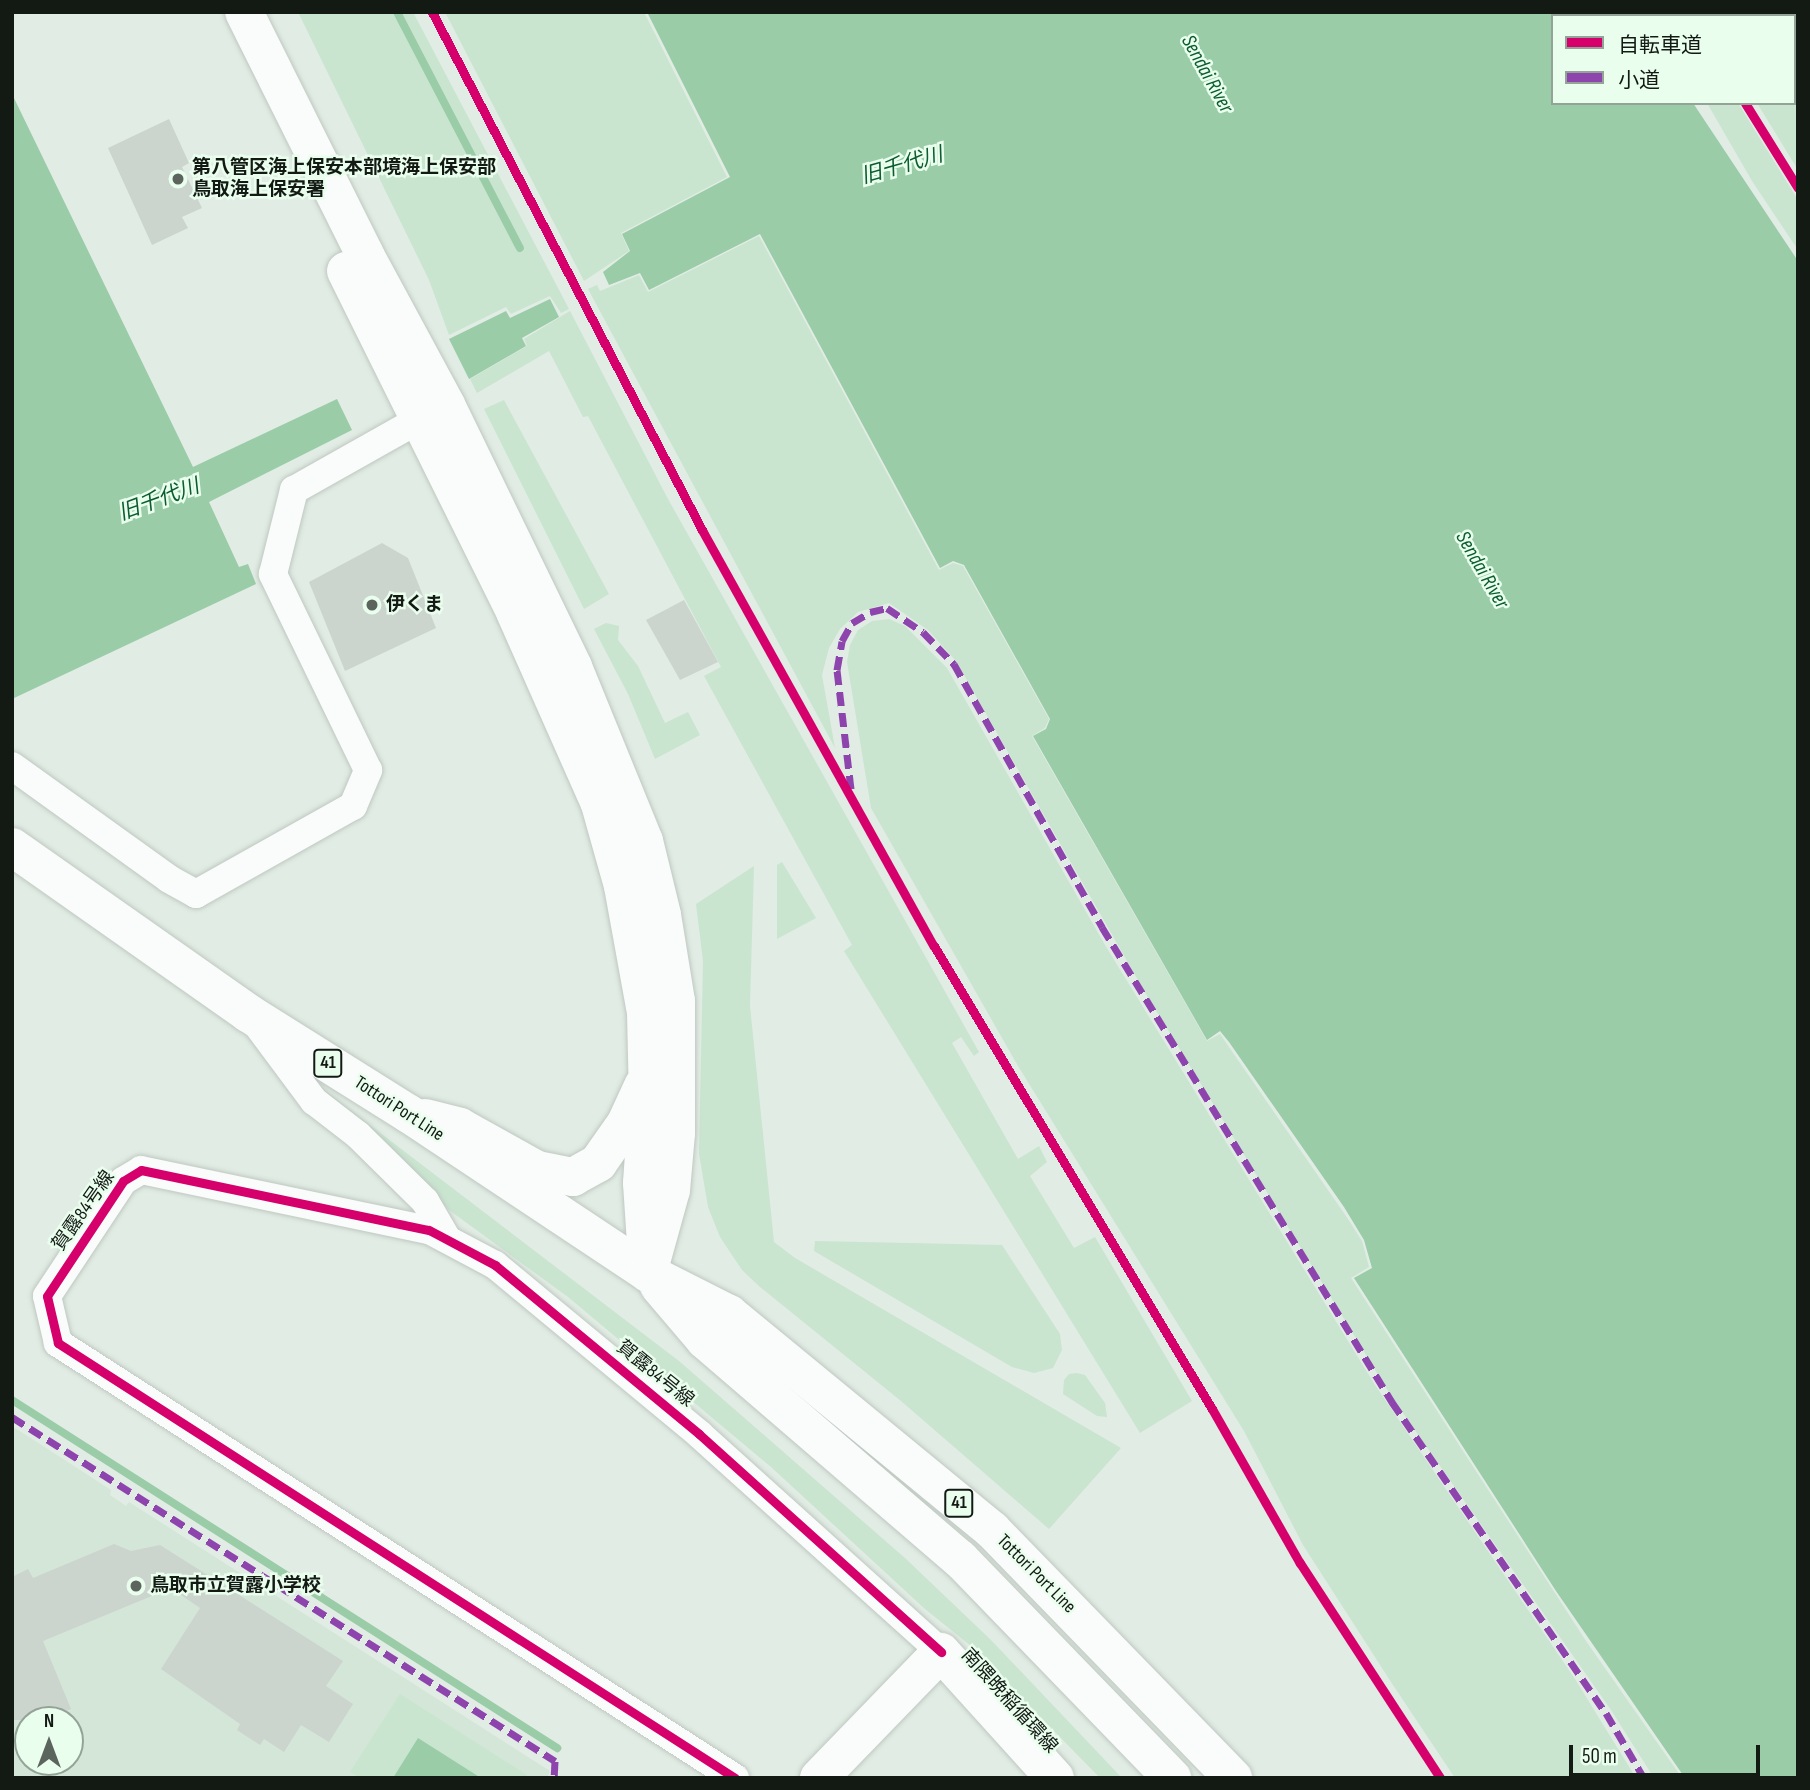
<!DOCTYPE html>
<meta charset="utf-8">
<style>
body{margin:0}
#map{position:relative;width:1810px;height:1790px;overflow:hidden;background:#e1ece4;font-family:"Sofia Sans Condensed","Noto Sans JP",sans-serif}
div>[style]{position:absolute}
.built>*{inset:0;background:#d3e6d7}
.green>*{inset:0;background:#c9e5d0}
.water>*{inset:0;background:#99cca7}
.stream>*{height:8px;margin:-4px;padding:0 4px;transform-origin:4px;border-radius:4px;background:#99cca7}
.building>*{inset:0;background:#ccd4ce}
.roads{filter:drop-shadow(0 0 2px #bfc8c1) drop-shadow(0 0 2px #bfc8c1)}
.street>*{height:28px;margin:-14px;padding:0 14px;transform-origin:14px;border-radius:14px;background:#fafcfb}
.secondary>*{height:38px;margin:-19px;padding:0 19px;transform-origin:19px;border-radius:19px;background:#fafcfb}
.primary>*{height:38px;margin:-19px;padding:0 19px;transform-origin:19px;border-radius:19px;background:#fafcfb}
.quiet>*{height:7px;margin-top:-3.5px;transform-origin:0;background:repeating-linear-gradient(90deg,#8e44ad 0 14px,transparent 0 21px)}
.cycleway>*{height:9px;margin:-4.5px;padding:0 4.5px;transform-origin:4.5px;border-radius:4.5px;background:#d6006c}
.dots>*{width:19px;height:19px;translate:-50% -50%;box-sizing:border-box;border:4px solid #eafeee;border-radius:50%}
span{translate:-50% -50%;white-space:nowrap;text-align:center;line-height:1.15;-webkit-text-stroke:5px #eafeee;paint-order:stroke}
.shield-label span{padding:2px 5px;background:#eafeee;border:2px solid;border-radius:5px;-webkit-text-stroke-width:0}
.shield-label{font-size:18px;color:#131a14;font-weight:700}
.poi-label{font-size:19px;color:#131a14;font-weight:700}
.left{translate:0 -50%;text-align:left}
.street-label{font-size:19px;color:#131a14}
.water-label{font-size:21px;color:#0b5c2e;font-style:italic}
.frame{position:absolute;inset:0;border:14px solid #131a14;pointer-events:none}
.legend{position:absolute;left:1551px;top:14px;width:245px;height:91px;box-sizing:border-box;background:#eafeee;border:2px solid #94a397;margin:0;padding:9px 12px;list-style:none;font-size:21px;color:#131a14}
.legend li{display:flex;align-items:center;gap:14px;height:35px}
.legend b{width:35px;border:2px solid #94a397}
.north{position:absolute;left:14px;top:1706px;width:70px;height:70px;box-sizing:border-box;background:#eafeee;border:2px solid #94a397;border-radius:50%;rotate:0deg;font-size:19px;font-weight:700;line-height:28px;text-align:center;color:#131a14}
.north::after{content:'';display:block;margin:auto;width:24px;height:32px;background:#5b645d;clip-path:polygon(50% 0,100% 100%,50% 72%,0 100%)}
.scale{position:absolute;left:1569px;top:1745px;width:191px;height:32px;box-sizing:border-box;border:4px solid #131a14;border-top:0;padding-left:9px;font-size:21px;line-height:24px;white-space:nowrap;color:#131a14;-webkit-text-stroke:5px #eafeee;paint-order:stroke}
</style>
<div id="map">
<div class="built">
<i style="clip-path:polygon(evenodd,12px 1426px,111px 1490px,110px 1495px,126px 1506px,129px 1502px,550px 1771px,547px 1778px,12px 1778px,12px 1426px,28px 1720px,70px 1720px,70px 1762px,28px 1762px,28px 1720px)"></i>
</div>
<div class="green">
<i style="clip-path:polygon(298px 12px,413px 12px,569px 309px,561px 313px,550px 296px,511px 314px,506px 307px,449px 335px,429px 280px)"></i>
<i style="clip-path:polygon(445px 12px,644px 12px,727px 177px,621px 233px,629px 251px,584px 281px)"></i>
<i style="clip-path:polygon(1699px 12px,1798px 12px,1798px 170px,1757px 103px,1794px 103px,1794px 16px,1701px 16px)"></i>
<i style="clip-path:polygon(1707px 103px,1738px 103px,1798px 200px,1798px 250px,1752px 181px)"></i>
<i style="clip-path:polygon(759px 236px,939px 570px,953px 563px,963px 566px,1049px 719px,1045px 728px,1032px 736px,1207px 1041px,1220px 1034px,1348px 1219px,1362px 1241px,1369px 1267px,1351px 1278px,1586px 1641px,1682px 1778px,1654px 1778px,1611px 1710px,1391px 1396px,1143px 989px,956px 661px,928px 630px,889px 603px,858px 612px,840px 629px,829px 648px,822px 675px,835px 748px,588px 289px,597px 285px,600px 291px,639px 275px,648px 292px)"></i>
<i style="clip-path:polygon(570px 311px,668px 499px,979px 1052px,974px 1056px,961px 1037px,952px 1043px,1018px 1159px,1039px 1146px,1047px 1162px,1030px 1176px,1074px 1248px,1095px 1237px,1192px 1401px,1140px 1433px,844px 951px,852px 945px,704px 676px,721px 667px,588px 416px,583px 417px,549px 351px,477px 393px,470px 379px,527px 346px,524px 339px)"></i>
<i style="clip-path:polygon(504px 400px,609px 594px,584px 609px,484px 409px)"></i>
<i style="clip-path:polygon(889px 619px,905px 626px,947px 668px,1105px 945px,1375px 1385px,1575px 1679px,1636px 1778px,1455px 1778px,1391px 1682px,1303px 1545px,1244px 1431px,1018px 1066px,871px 808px,847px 662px,850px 645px,858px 630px,872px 621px)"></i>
<i style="clip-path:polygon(606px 623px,619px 626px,618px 640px,638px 666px,665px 723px,688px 712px,700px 735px,655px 759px,628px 694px,594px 629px)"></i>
<i style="clip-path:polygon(782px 862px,816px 918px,777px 939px,777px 865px)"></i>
<i style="clip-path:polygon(754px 866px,750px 1006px,774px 1242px,795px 1258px,1121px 1448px,1049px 1529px,901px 1401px,760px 1287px,742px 1270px,720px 1237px,708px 1207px,699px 1154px,703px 961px,696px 904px)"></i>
<i style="clip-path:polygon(320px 1087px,679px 1361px,905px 1558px,991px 1640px,1122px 1778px,1100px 1778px,971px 1646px,925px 1609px,771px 1467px,568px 1297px,449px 1210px,394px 1151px)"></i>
<i style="clip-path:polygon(815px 1241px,1002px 1245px,1060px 1334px,1062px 1350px,1053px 1368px,1034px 1373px,1012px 1367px,814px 1251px)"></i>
<i style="clip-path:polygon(1077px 1373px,1085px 1375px,1105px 1403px,1107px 1417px,1097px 1416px,1063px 1394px,1064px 1380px,1069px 1374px)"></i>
<i style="clip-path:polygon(400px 1694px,527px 1775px,525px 1778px,360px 1778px,350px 1772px)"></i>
</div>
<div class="water">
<i style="clip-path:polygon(647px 12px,1635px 12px,1637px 16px,1553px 16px,1553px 103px,1693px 103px,1798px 261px,1798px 1778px,1685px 1778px,1556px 1591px,1354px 1278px,1372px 1268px,1364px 1240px,1344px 1207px,1229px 1042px,1220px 1031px,1207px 1040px,1033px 736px,1046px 729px,1050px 719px,964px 565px,953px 561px,940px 568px,760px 234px,649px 290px,640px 273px,609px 285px,603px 272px,630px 251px,622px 234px,730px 177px)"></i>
<i style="clip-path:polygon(12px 94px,193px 467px,337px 399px,352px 430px,209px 502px,239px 567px,248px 564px,256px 584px,12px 699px)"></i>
<i style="clip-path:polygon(550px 299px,559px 317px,522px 338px,526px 346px,469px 379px,449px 339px,506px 311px,510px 318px)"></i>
<i style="clip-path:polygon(418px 1738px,481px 1778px,393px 1778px)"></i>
</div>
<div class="stream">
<i style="left:397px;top:12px;width:266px;rotate:62.5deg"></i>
<i style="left:12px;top:1400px;width:647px;rotate:32.56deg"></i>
</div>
<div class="building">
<i style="clip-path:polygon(169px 119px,189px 163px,182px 167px,202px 208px,182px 217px,188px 228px,152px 245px,108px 148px)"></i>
<i style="clip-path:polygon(382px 543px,408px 558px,436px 628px,345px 671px,309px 582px)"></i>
<i style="clip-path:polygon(684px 600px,718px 662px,680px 680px,646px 620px)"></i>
<i style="clip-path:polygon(114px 1544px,131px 1551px,160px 1545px,343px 1661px,326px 1686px,353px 1704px,329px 1742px,301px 1725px,284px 1752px,264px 1739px,260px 1745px,237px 1730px,240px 1724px,161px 1669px,200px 1608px,171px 1588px,43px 1641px,71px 1709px,45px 1720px,12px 1720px,12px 1577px,28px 1569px,33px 1578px)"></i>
</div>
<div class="roads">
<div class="street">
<i style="left:12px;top:766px;width:193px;rotate:35.7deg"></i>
<i style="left:169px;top:879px;width:31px;rotate:29deg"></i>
<i style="left:196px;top:894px;width:180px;rotate:-29.3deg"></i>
<i style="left:353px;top:806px;width:39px;rotate:-67deg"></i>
<i style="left:368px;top:770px;width:218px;rotate:-115.9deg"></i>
<i style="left:273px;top:574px;width:87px;rotate:-76deg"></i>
<i style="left:294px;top:490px;width:163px;rotate:-29.4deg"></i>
<i style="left:258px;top:1026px;width:94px;rotate:53.3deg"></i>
<i style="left:314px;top:1101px;width:56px;rotate:37.7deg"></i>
<i style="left:358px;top:1135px;width:94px;rotate:44.6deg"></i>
<i style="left:425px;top:1201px;width:44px;rotate:59.9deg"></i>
<i style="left:735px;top:1778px;width:805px;rotate:-147.28deg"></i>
<i style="left:58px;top:1343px;width:48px;rotate:-103.2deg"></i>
<i style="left:47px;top:1296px;width:138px;rotate:-56.5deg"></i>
<i style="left:123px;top:1181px;width:21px;rotate:-31deg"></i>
<i style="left:141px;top:1170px;width:294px;rotate:11.8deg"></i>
<i style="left:429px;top:1230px;width:75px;rotate:27.9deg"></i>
<i style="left:495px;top:1265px;width:265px;rotate:39.6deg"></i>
<i style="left:699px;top:1434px;width:326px;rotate:42deg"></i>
</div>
<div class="secondary">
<i style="left:244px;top:12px;width:271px;rotate:63.5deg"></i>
<i style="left:365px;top:255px;width:170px;rotate:61.6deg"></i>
<i style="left:446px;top:405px;width:291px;rotate:64.1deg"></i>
<i style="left:573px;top:667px;width:188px;rotate:67.8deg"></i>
<i style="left:644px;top:841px;width:76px;rotate:76.3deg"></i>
<i style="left:662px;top:915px;width:87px;rotate:80.8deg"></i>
<i style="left:676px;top:1001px;width:132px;rotate:90deg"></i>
<i style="left:676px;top:1133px;width:57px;rotate:95deg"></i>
<i style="left:671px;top:1190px;width:86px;rotate:105.5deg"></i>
<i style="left:346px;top:271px;width:381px;rotate:63.6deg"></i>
<i style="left:515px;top:612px;width:210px;rotate:66.1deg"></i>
<i style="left:600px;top:804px;width:85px;rotate:74.3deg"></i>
<i style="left:623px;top:886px;width:128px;rotate:79.7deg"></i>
<i style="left:646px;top:1012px;width:85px;rotate:88.7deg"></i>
<i style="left:648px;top:1097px;width:86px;rotate:94deg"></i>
<i style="left:642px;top:1183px;width:60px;rotate:86.2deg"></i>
<i style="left:425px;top:1118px;width:36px;rotate:14deg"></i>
<i style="left:460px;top:1127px;width:88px;rotate:29.2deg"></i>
<i style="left:537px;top:1170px;width:37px;rotate:11deg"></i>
<i style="left:573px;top:1177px;width:29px;rotate:-29deg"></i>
<i style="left:598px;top:1163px;width:49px;rotate:-55deg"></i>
<i style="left:626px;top:1123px;width:41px;rotate:-65.3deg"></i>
<i style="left:819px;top:1778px;width:175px;rotate:-45.9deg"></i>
<i style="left:941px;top:1652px;width:170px;rotate:47.9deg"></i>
</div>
<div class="primary">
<i style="left:12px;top:847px;width:289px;rotate:35.1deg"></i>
<i style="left:248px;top:1013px;width:190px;rotate:32.1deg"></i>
<i style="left:409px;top:1114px;width:287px;rotate:33.6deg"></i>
<i style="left:648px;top:1273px;width:91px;rotate:26.8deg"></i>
<i style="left:729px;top:1314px;width:340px;rotate:39.4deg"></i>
<i style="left:992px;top:1530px;width:346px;rotate:45.8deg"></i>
<i style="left:659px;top:1286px;width:71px;rotate:49.6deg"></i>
<i style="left:705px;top:1340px;width:336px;rotate:40.7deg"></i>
<i style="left:960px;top:1559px;width:305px;rotate:45.9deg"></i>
</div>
</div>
<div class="quiet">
<i style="left:851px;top:789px;width:120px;rotate:-96.7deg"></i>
<i style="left:837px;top:670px;width:29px;rotate:-80deg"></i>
<i style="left:842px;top:641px;width:21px;rotate:-61deg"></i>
<i style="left:852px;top:623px;width:21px;rotate:-31deg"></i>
<i style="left:870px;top:612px;width:17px;rotate:-13deg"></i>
<i style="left:887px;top:608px;width:43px;rotate:33.7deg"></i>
<i style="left:923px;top:632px;width:45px;rotate:45.9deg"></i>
<i style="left:954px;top:664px;width:302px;rotate:60.6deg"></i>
<i style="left:1102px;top:927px;width:557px;rotate:58.59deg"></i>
<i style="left:1392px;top:1402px;width:378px;rotate:55.5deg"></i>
<i style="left:1606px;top:1713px;width:75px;rotate:59.7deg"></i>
<i style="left:12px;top:1417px;width:643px;rotate:32.35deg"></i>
<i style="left:555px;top:1761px;width:17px;rotate:93deg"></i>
</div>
<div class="cycleway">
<i style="left:432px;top:12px;width:584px;rotate:62.47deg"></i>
<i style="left:702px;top:530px;width:476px;rotate:60.9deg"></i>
<i style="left:934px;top:946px;width:540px;rotate:59.02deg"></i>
<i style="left:1212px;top:1409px;width:177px;rotate:60.3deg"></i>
<i style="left:1300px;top:1563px;width:257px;rotate:56.9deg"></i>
<i style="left:1745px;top:103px;width:100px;rotate:58.1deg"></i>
<i style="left:735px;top:1778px;width:805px;rotate:-147.28deg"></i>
<i style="left:58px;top:1343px;width:48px;rotate:-103.2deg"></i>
<i style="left:47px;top:1296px;width:138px;rotate:-56.5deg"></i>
<i style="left:123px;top:1181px;width:21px;rotate:-31deg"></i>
<i style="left:141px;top:1170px;width:294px;rotate:11.8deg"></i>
<i style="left:429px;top:1230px;width:75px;rotate:27.9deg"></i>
<i style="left:495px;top:1265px;width:265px;rotate:39.6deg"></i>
<i style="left:699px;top:1434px;width:326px;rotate:42deg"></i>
</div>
<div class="dots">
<i style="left:178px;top:179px;background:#5b645d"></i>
<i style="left:372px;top:605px;background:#5b645d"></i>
<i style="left:136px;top:1586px;background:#5b645d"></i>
</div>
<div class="shield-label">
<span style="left:328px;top:1063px">41</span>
<span style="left:959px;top:1503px">41</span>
</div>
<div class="poi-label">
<span class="left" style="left:192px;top:179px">第八管区海上保安本部境海上保安部<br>鳥取海上保安署</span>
<span class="left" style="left:386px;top:605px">伊くま</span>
<span class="left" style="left:150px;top:1586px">鳥取市立賀露小学校</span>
</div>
<div class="street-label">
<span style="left:399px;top:1109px;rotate:33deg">Tottori Port Line</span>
<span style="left:84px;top:1211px;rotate:-55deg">賀露84号線</span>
<span style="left:655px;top:1374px;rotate:39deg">賀露84号線</span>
<span style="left:1036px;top:1574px;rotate:45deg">Tottori Port Line</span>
<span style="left:1009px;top:1701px;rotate:48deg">南隈晩稲循環線</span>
</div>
<div class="water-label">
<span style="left:1207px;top:74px;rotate:61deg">Sendai River</span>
<span style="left:902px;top:166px;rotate:-16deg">旧千代川</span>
<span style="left:159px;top:500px;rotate:-20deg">旧千代川</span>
<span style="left:1482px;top:570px;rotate:60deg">Sendai River</span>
</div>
<div class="frame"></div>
<ul class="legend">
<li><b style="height:9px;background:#d6006c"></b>自転車道</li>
<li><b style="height:9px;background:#8e44ad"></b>小道</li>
</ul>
<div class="north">N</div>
<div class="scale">50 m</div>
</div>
